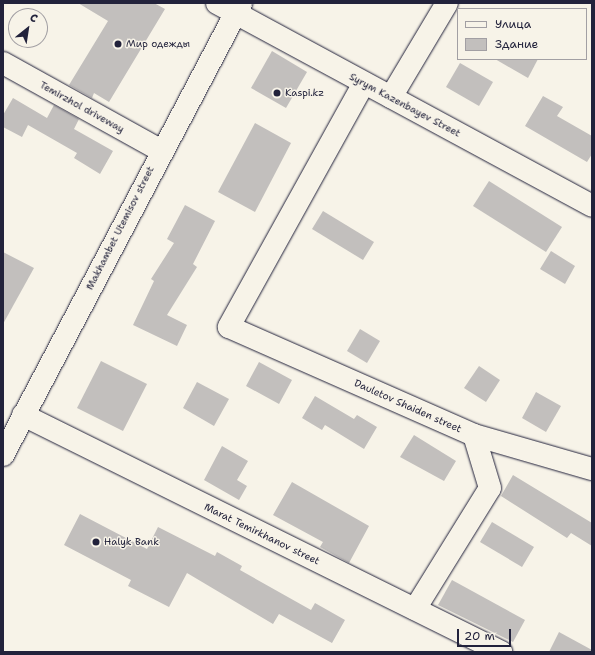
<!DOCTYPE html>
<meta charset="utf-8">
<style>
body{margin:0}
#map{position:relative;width:595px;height:655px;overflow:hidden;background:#f7f3e8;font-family:"Shantell Sans",sans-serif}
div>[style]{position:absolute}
.building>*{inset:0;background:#c2bfbd}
.roads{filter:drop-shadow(0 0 1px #22223b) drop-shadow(0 0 1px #22223b)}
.street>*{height:22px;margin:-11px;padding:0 11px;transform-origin:11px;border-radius:11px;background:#f7f3e8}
.primary>*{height:22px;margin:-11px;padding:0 11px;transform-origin:11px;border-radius:11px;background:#f7f3e8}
.dots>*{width:11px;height:11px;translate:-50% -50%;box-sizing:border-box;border:2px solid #f7f3e8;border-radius:50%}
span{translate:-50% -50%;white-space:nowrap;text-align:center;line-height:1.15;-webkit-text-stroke:3px #f7f3e8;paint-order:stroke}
.poi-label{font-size:10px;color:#22223b}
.left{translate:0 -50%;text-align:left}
.street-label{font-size:10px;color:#22223b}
.frame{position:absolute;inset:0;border:4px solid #22223b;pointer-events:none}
.legend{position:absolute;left:457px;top:8px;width:130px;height:52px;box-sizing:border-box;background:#f7f3e8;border:1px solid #a29fa3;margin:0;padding:5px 7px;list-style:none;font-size:12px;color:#22223b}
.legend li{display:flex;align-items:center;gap:8px;height:20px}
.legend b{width:20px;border:1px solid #a29fa3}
.north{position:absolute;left:8px;top:8px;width:40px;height:40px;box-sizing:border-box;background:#f7f3e8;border:1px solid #a29fa3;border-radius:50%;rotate:30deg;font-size:11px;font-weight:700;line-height:16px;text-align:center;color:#22223b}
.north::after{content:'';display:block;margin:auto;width:14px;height:18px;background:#22223b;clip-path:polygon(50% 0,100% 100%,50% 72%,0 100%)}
.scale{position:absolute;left:457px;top:629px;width:54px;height:18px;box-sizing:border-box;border:2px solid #22223b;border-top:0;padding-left:5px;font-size:12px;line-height:14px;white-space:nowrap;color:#22223b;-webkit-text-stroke:3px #f7f3e8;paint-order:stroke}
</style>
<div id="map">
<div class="building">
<i style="clip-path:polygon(78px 3px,154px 3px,165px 9px,109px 102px,94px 93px,92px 98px,69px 85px,108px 21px)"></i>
<i style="clip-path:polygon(272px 51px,307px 72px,286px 108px,251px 88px)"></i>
<i style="clip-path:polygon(495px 59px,538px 59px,528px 78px)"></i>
<i style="clip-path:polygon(460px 63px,493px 82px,479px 106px,446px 87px)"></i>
<i style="clip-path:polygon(543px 96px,563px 107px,557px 116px,592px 136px,592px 154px,587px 162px,525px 126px)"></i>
<i style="clip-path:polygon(13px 98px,47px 118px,54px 105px,79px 119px,74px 129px,113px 151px,100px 174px,74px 158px,77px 153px,28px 125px,22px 137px,3px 127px,3px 115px)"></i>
<i style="clip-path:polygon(255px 123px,291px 143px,255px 212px,218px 192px)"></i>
<i style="clip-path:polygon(489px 181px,562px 227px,546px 252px,473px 206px)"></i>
<i style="clip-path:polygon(185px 205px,215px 221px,193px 264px,197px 267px,167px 315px,187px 325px,177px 346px,133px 325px,154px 281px,151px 279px,174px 243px,167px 239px)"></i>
<i style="clip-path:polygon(323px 211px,374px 242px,363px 260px,312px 229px)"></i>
<i style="clip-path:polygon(551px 251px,575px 266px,565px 284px,540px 269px)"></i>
<i style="clip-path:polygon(3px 252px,34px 268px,3px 324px)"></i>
<i style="clip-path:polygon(360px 329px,380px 341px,367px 363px,347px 351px)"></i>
<i style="clip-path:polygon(101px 361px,147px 384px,123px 431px,77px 408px)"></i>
<i style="clip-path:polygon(259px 362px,292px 380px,279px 404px,246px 386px)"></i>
<i style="clip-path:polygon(479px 366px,500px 380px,486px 402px,464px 388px)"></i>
<i style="clip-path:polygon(197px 382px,229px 399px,214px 426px,183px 408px)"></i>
<i style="clip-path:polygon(536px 392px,561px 406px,546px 432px,522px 418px)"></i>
<i style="clip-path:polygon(315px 396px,354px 419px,357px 415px,377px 427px,364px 449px,325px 425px,322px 430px,302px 418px)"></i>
<i style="clip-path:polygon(414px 435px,456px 461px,444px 481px,400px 457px)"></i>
<i style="clip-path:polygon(222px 446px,248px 461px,237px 480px,247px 486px,239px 500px,204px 480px)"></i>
<i style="clip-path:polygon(513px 475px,592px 523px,592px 546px,571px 533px,567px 538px,501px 496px)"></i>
<i style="clip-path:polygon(292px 482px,369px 526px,349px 563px,320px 547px,323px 542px,273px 515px)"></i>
<i style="clip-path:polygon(80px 514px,147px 549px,158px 527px,215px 556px,217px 552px,242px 566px,240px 570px,311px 610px,315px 603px,345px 620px,332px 643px,279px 614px,273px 624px,187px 573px,169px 607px,128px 586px,131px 580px,64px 545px)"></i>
<i style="clip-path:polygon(492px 522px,534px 547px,522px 567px,480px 542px)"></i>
<i style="clip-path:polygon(452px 580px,525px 620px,513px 642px,438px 605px)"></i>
<i style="clip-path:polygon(559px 632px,592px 650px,592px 652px,549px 652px)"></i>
</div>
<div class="roads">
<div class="street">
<i style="left:217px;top:3px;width:426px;rotate:28.4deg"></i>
<i style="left:3px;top:63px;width:179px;rotate:29deg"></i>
<i style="left:364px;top:83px;width:279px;rotate:119deg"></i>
<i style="left:229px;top:327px;width:268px;rotate:23.8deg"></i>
<i style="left:474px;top:435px;width:123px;rotate:16.1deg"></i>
<i style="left:391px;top:97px;width:109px;rotate:-59.2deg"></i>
<i style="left:23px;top:415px;width:534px;rotate:26.37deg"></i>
<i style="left:415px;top:609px;width:142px;rotate:-58.2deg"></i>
<i style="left:490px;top:488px;width:55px;rotate:-106.8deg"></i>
</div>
<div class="primary">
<i style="left:3px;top:455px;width:511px;rotate:-62.23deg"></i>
</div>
</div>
<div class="dots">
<i style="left:118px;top:44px;background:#22223b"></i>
<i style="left:277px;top:93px;background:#22223b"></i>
<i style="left:96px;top:542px;background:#22223b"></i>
</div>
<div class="poi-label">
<span class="left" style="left:126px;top:44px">Мир одежды</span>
<span class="left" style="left:285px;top:93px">Kaspi.kz</span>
<span class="left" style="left:104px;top:542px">Halyk Bank</span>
</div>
<div class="street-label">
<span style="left:405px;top:105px;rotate:28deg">Syrym Kazenbayev Street</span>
<span style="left:82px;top:107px;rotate:29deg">Temirzhol driveway</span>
<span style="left:120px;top:228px;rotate:-63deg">Makhambet Utemisov street</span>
<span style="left:408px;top:406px;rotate:24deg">Dauletov Shaiden street</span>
<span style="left:262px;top:534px;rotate:26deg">Marat Temirkhanov street</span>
</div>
<div class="frame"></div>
<ul class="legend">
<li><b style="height:5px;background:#f7f3e8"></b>Улица</li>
<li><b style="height:11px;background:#c2bfbd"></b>Здание</li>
</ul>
<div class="north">С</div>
<div class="scale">20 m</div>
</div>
